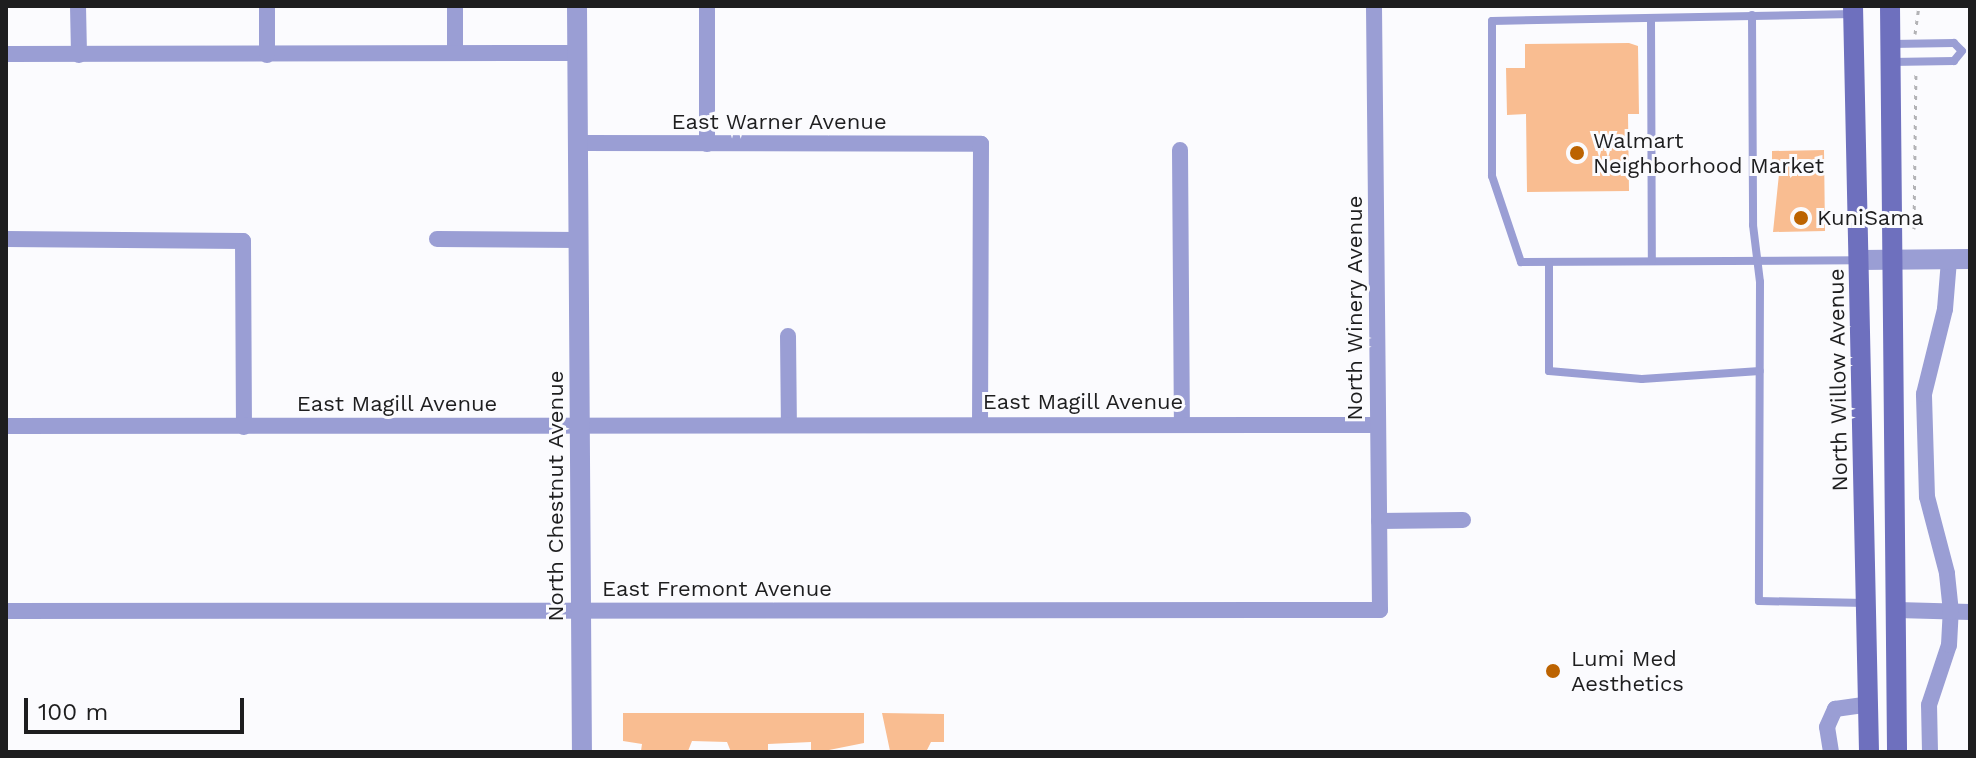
<!DOCTYPE html>
<style>
body{margin:0}
#map{position:relative;width:1976px;height:758px;overflow:hidden;background:#fbfbfe;font-family:"Work Sans",sans-serif}
div>[style]{position:absolute}
.building>*{inset:0;background:#f9bd91}
.path>*{height:3px;margin-top:-1.5px;transform-origin:0;background:repeating-linear-gradient(90deg,#b3b3b6 0 4px,transparent 0 10px)}
.service>*{height:8px;margin:-4px;padding:0 4px;transform-origin:4px;border-radius:4px;background:#9a9ed4}
.minor>*{height:16px;margin:-8px;padding:0 8px;transform-origin:8px;border-radius:8px;background:#9a9ed4}
.tertiary>*{height:20px;margin:-10px;padding:0 10px;transform-origin:10px;border-radius:10px;background:#9a9ed4}
.secondary>*{height:20px;margin:-10px;padding:0 10px;transform-origin:10px;border-radius:10px;background:#6e70be}
.dots>*{width:22px;height:22px;translate:-50% -50%;box-sizing:border-box;border:4px solid #fbfbfe;border-radius:50%}
span{translate:-50% -50%;white-space:nowrap;text-align:center;line-height:1.15;-webkit-text-stroke:6px #fbfbfe;paint-order:stroke}
.street-label{font-size:22px;color:#1e1e1f}
.poi-label{font-size:22px;color:#1e1e1f}
.left{translate:0 -50%;text-align:left}
.frame{position:absolute;inset:0;border:8px solid #1e1e1f;pointer-events:none}
.scale{position:absolute;left:24px;top:698px;width:220px;height:36px;box-sizing:border-box;border:4px solid #1e1e1f;border-top:0;padding-left:10px;font-size:24px;line-height:28px;white-space:nowrap;color:#1e1e1f;-webkit-text-stroke:6px #fbfbfe;paint-order:stroke}
</style>
<div id="map">
<div class="building">
<i style="clip-path:polygon(1629px 43px,1638px 46px,1639px 114px,1628px 114px,1629px 191px,1527px 192px,1526px 114px,1507px 115px,1506px 68px,1525px 68px,1525px 44px)"></i>
<i style="clip-path:polygon(1824px 150px,1825px 231px,1773px 232px,1779px 174px,1772px 174px,1772px 151px)"></i>
<i style="clip-path:polygon(623px 713px,864px 713px,864px 743px,829px 750px,811px 750px,811px 742px,768px 744px,768px 752px,731px 752px,727px 742px,692px 741px,688px 751px,641px 751px,642px 744px,623px 741px)"></i>
<i style="clip-path:polygon(882px 713px,944px 714px,944px 742px,931px 742px,926px 752px,890px 751px)"></i>
</div>
<div class="path">
<i style="left:1915px;top:34px;width:28px;rotate:-82deg"></i>
<i style="left:1914px;top:229px;width:156px;rotate:-89.3deg"></i>
</div>
<div class="service">
<i style="left:1853px;top:14px;width:361px;rotate:178.9deg"></i>
<i style="left:1492px;top:21px;width:155px;rotate:90deg"></i>
<i style="left:1492px;top:176px;width:91px;rotate:71.4deg"></i>
<i style="left:1521px;top:262px;width:338px;rotate:-0.3deg"></i>
<i style="left:1752px;top:15px;width:210px;rotate:89.7deg"></i>
<i style="left:1753px;top:225px;width:57px;rotate:83deg"></i>
<i style="left:1760px;top:282px;width:319px;rotate:90.2deg"></i>
<i style="left:1759px;top:601px;width:107px;rotate:1.1deg"></i>
<i style="left:1651px;top:18px;width:243px;rotate:89.8deg"></i>
<i style="left:1891px;top:44px;width:63px;rotate:-0.9deg"></i>
<i style="left:1954px;top:43px;width:11px;rotate:45deg"></i>
<i style="left:1962px;top:51px;width:13px;rotate:129deg"></i>
<i style="left:1954px;top:61px;width:63px;rotate:179.1deg"></i>
<i style="left:1549px;top:262px;width:109px;rotate:90deg"></i>
<i style="left:1549px;top:371px;width:93px;rotate:4.9deg"></i>
<i style="left:1642px;top:379px;width:118px;rotate:-3.9deg"></i>
</div>
<div class="minor">
<i style="left:78px;top:6px;width:49px;rotate:88.8deg"></i>
<i style="left:455px;top:6px;width:47px;rotate:90deg"></i>
<i style="left:707px;top:6px;width:138px;rotate:90deg"></i>
<i style="left:6px;top:54px;width:570px;rotate:-0.1deg"></i>
<i style="left:267px;top:55px;width:49px;rotate:-90deg"></i>
<i style="left:577px;top:143px;width:404px;rotate:0.1deg"></i>
<i style="left:981px;top:144px;width:280px;rotate:90.2deg"></i>
<i style="left:1180px;top:150px;width:275px;rotate:89.6deg"></i>
<i style="left:6px;top:239px;width:237px;rotate:0.5deg"></i>
<i style="left:243px;top:241px;width:186px;rotate:89.7deg"></i>
<i style="left:437px;top:239px;width:141px;rotate:0.4deg"></i>
<i style="left:788px;top:336px;width:89px;rotate:89.4deg"></i>
<i style="left:6px;top:426px;width:1372px;rotate:-0.04deg"></i>
<i style="left:1379px;top:521px;width:84px;rotate:-0.7deg"></i>
<i style="left:1897px;top:610px;width:73px;rotate:1.6deg"></i>
<i style="left:6px;top:611px;width:1374px;rotate:-0.04deg"></i>
<i style="left:1380px;top:610px;width:604px;rotate:-90.57deg"></i>
<i style="left:1831px;top:752px;width:25px;rotate:-99deg"></i>
<i style="left:1827px;top:727px;width:20px;rotate:-66deg"></i>
<i style="left:1835px;top:709px;width:34px;rotate:-8deg"></i>
<i style="left:1930px;top:752px;width:47px;rotate:-91.2deg"></i>
<i style="left:1929px;top:705px;width:63px;rotate:-71.6deg"></i>
<i style="left:1949px;top:645px;width:33px;rotate:-87deg"></i>
<i style="left:1951px;top:612px;width:39px;rotate:-96deg"></i>
<i style="left:1947px;top:573px;width:79px;rotate:-104.7deg"></i>
<i style="left:1927px;top:497px;width:103px;rotate:-91.7deg"></i>
<i style="left:1924px;top:394px;width:88px;rotate:-76.1deg"></i>
<i style="left:1945px;top:309px;width:49px;rotate:-85.3deg"></i>
</div>
<div class="tertiary">
<i style="left:577px;top:6px;width:746px;rotate:89.62deg"></i>
<i style="left:1860px;top:260px;width:110px;rotate:-0.5deg"></i>
</div>
<div class="secondary">
<i style="left:1853px;top:6px;width:746px;rotate:88.77deg"></i>
<i style="left:1890px;top:6px;width:746px;rotate:89.46deg"></i>
</div>
<div class="dots">
<i style="left:1577px;top:153px;background:#bc6301"></i>
<i style="left:1801px;top:218px;background:#bc6301"></i>
<i style="left:1553px;top:671px;background:#bc6301"></i>
</div>
<div class="street-label">
<span style="left:779px;top:122px">East Warner Avenue</span>
<span style="left:1355px;top:308px;rotate:-90deg">North Winery Avenue</span>
<span style="left:1838px;top:380px;rotate:-91deg">North Willow Avenue</span>
<span style="left:1083px;top:402px">East Magill Avenue</span>
<span style="left:397px;top:404px">East Magill Avenue</span>
<span style="left:556px;top:496px;rotate:-90deg">North Chestnut Avenue</span>
<span style="left:717px;top:589px">East Fremont Avenue</span>
</div>
<div class="poi-label">
<span class="left" style="left:1593px;top:153px">Walmart<br>Neighborhood Market</span>
<span class="left" style="left:1817px;top:218px">KuniSama</span>
<span class="left" style="left:1571px;top:671px">Lumi Med<br>Aesthetics</span>
</div>
<div class="frame"></div>
<div class="scale">100 m</div>
</div>
